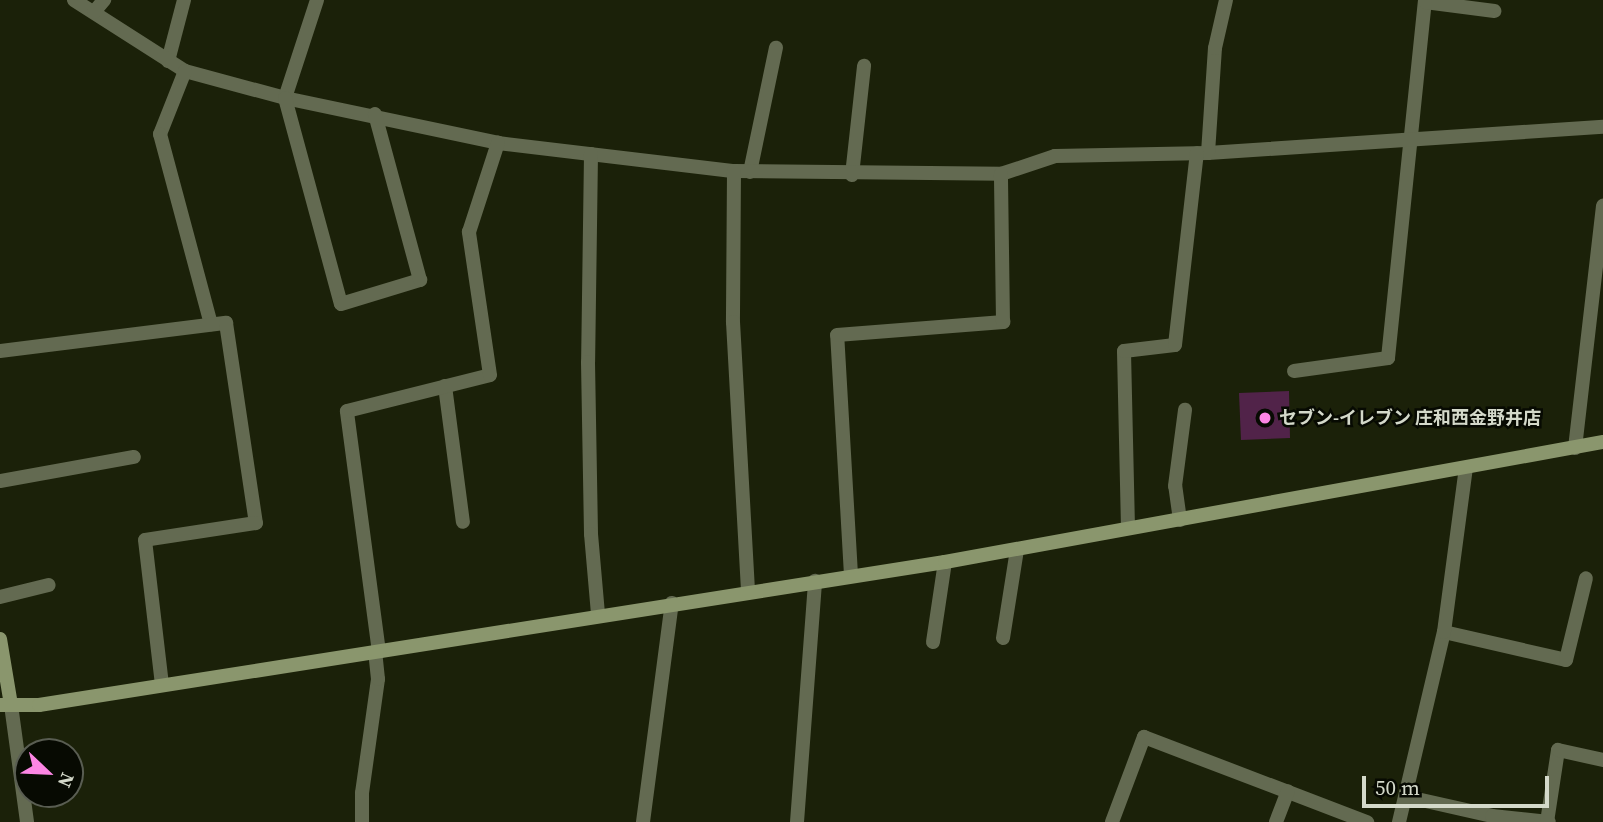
<!DOCTYPE html>
<meta charset="utf-8">
<style>
body{margin:0}
#map{position:relative;width:1603px;height:822px;overflow:hidden;background:#1b2109;font-family:"Source Serif 4","Noto Sans JP",serif}
div>[style]{position:absolute}
.building>*{inset:0;background:#512349}
.lane>*{height:14px;margin:-7px;padding:0 7px;transform-origin:7px;border-radius:7px;background:#636a51}
.street>*{height:14px;margin:-7px;padding:0 7px;transform-origin:7px;border-radius:7px;background:#636a51}
.secondary>*{height:14px;margin:-7px;padding:0 7px;transform-origin:7px;border-radius:7px;background:#8a966d}
.dots>*{width:19px;height:19px;translate:-50% -50%;box-sizing:border-box;border:4px solid #070a02;border-radius:50%}
span{translate:-50% -50%;white-space:nowrap;text-align:center;line-height:1.15;-webkit-text-stroke:5px #070a02;paint-order:stroke}
.poi-label{font-size:18px;color:#d4d9ca;font-weight:700}
.left{translate:0 -50%;text-align:left}
.north{position:absolute;left:14px;top:738px;width:70px;height:70px;box-sizing:border-box;background:#070a02;border:2px solid #595d52;border-radius:50%;rotate:113deg;font-size:19px;font-weight:700;line-height:28px;text-align:center;color:#d4d9ca}
.north::after{content:'';display:block;margin:auto;width:24px;height:32px;background:#fc86e4;clip-path:polygon(50% 0,100% 100%,50% 72%,0 100%)}
.scale{position:absolute;left:1362px;top:776px;width:187px;height:32px;box-sizing:border-box;border:4px solid #d4d9ca;border-top:0;padding-left:9px;font-size:21px;line-height:24px;white-space:nowrap;color:#d4d9ca;-webkit-text-stroke:5px #070a02;paint-order:stroke}
</style>
<div id="map">
<div class="building">
<i style="clip-path:polygon(1289px 391px,1290px 438px,1241px 440px,1239px 393px)"></i>
</div>
<div class="lane">
<i style="left:168px;top:61px;width:63px;rotate:-75.3deg"></i>
<i style="left:750px;top:172px;width:127px;rotate:-78.2deg"></i>
<i style="left:852px;top:175px;width:110px;rotate:-83.7deg"></i>
<i style="left:1294px;top:371px;width:95px;rotate:-7.9deg"></i>
<i style="left:1388px;top:358px;width:358px;rotate:-84.1deg"></i>
<i style="left:1425px;top:2px;width:70px;rotate:7.4deg"></i>
<i style="left:445px;top:386px;width:137px;rotate:82.5deg"></i>
<i style="left:0;top:481px;width:136px;rotate:-10.2deg"></i>
<i style="left:1180px;top:520px;width:34px;rotate:-98deg"></i>
<i style="left:1175px;top:486px;width:77px;rotate:-82.5deg"></i>
<i style="left:0;top:597px;width:50px;rotate:-13.8deg"></i>
<i style="left:1444px;top:632px;width:125px;rotate:12.9deg"></i>
<i style="left:1566px;top:660px;width:84px;rotate:-76.3deg"></i>
<i style="left:1003px;top:638px;width:89px;rotate:-81deg"></i>
<i style="left:933px;top:642px;width:81px;rotate:-81.5deg"></i>
</div>
<div class="street">
<i style="left:74px;top:0;width:132px;rotate:32.6deg"></i>
<i style="left:185px;top:71px;width:104px;rotate:15.1deg"></i>
<i style="left:285px;top:98px;width:218px;rotate:11.9deg"></i>
<i style="left:498px;top:143px;width:238px;rotate:6.8deg"></i>
<i style="left:734px;top:171px;width:267px;rotate:0.6deg"></i>
<i style="left:1001px;top:174px;width:57px;rotate:-18.4deg"></i>
<i style="left:1055px;top:156px;width:153px;rotate:-1.1deg"></i>
<i style="left:1208px;top:153px;width:396px;rotate:-3.8deg"></i>
<i style="left:317px;top:0;width:103px;rotate:108.1deg"></i>
<i style="left:285px;top:98px;width:213px;rotate:74.8deg"></i>
<i style="left:341px;top:304px;width:83px;rotate:-16.9deg"></i>
<i style="left:420px;top:280px;width:172px;rotate:-105.2deg"></i>
<i style="left:94px;top:12px;width:16px;rotate:-50deg"></i>
<i style="left:185px;top:71px;width:68px;rotate:111.6deg"></i>
<i style="left:160px;top:134px;width:197px;rotate:75deg"></i>
<i style="left:1208px;top:153px;width:105px;rotate:-86.2deg"></i>
<i style="left:1215px;top:48px;width:49px;rotate:-77.1deg"></i>
<i style="left:591px;top:154px;width:208px;rotate:90.8deg"></i>
<i style="left:588px;top:362px;width:172px;rotate:89deg"></i>
<i style="left:591px;top:534px;width:80px;rotate:85deg"></i>
<i style="left:734px;top:171px;width:151px;rotate:90.4deg"></i>
<i style="left:733px;top:322px;width:268px;rotate:86.8deg"></i>
<i style="left:0;top:351px;width:228px;rotate:-7.1deg"></i>
<i style="left:226px;top:323px;width:202px;rotate:81.5deg"></i>
<i style="left:256px;top:523px;width:112px;rotate:171.3deg"></i>
<i style="left:145px;top:540px;width:145px;rotate:83.3deg"></i>
<i style="left:1575px;top:448px;width:244px;rotate:-83.4deg"></i>
<i style="left:1128px;top:528px;width:177px;rotate:-91.3deg"></i>
<i style="left:1124px;top:351px;width:51px;rotate:-6.7deg"></i>
<i style="left:1175px;top:345px;width:193px;rotate:-83.5deg"></i>
<i style="left:851px;top:575px;width:240px;rotate:-93.3deg"></i>
<i style="left:837px;top:335px;width:167px;rotate:-4.5deg"></i>
<i style="left:1003px;top:322px;width:148px;rotate:-90.8deg"></i>
<i style="left:379px;top:652px;width:243px;rotate:-97.6deg"></i>
<i style="left:347px;top:411px;width:147px;rotate:-14.1deg"></i>
<i style="left:490px;top:375px;width:145px;rotate:-98.4deg"></i>
<i style="left:469px;top:232px;width:94px;rotate:-72deg"></i>
<i style="left:11px;top:705px;width:118px;rotate:82.2deg"></i>
<i style="left:1408px;top:797px;width:86px;rotate:12.7deg"></i>
<i style="left:1492px;top:816px;width:57px;rotate:6deg"></i>
<i style="left:362px;top:822px;width:29px;rotate:-90deg"></i>
<i style="left:362px;top:793px;width:115px;rotate:-82deg"></i>
<i style="left:378px;top:679px;width:27px;rotate:-96deg"></i>
<i style="left:643px;top:822px;width:221px;rotate:-82.5deg"></i>
<i style="left:797px;top:822px;width:242px;rotate:-85.7deg"></i>
<i style="left:1112px;top:822px;width:91px;rotate:-69.4deg"></i>
<i style="left:1144px;top:737px;width:239px;rotate:20.9deg"></i>
<i style="left:1276px;top:822px;width:33px;rotate:-69deg"></i>
<i style="left:1399px;top:822px;width:195px;rotate:-76.7deg"></i>
<i style="left:1444px;top:632px;width:165px;rotate:-82.4deg"></i>
<i style="left:1547px;top:822px;width:73px;rotate:-81.3deg"></i>
<i style="left:1558px;top:750px;width:46px;rotate:12.5deg"></i>
</div>
<div class="secondary">
<i style="left:0;top:639px;width:67px;rotate:80.5deg"></i>
<i style="left:0;top:705px;width:39px"></i>
<i style="left:39px;top:705px;width:917px;rotate:-8.97deg"></i>
<i style="left:945px;top:562px;width:669px;rotate:-10.34deg"></i>
</div>
<div class="dots">
<i style="left:1265px;top:418px;background:#fc86e4"></i>
</div>
<div class="poi-label">
<span class="left" style="left:1279px;top:418px">セブン-イレブン 庄和西金野井店</span>
</div>
<div class="north">N</div>
<div class="scale">50 m</div>
</div>
